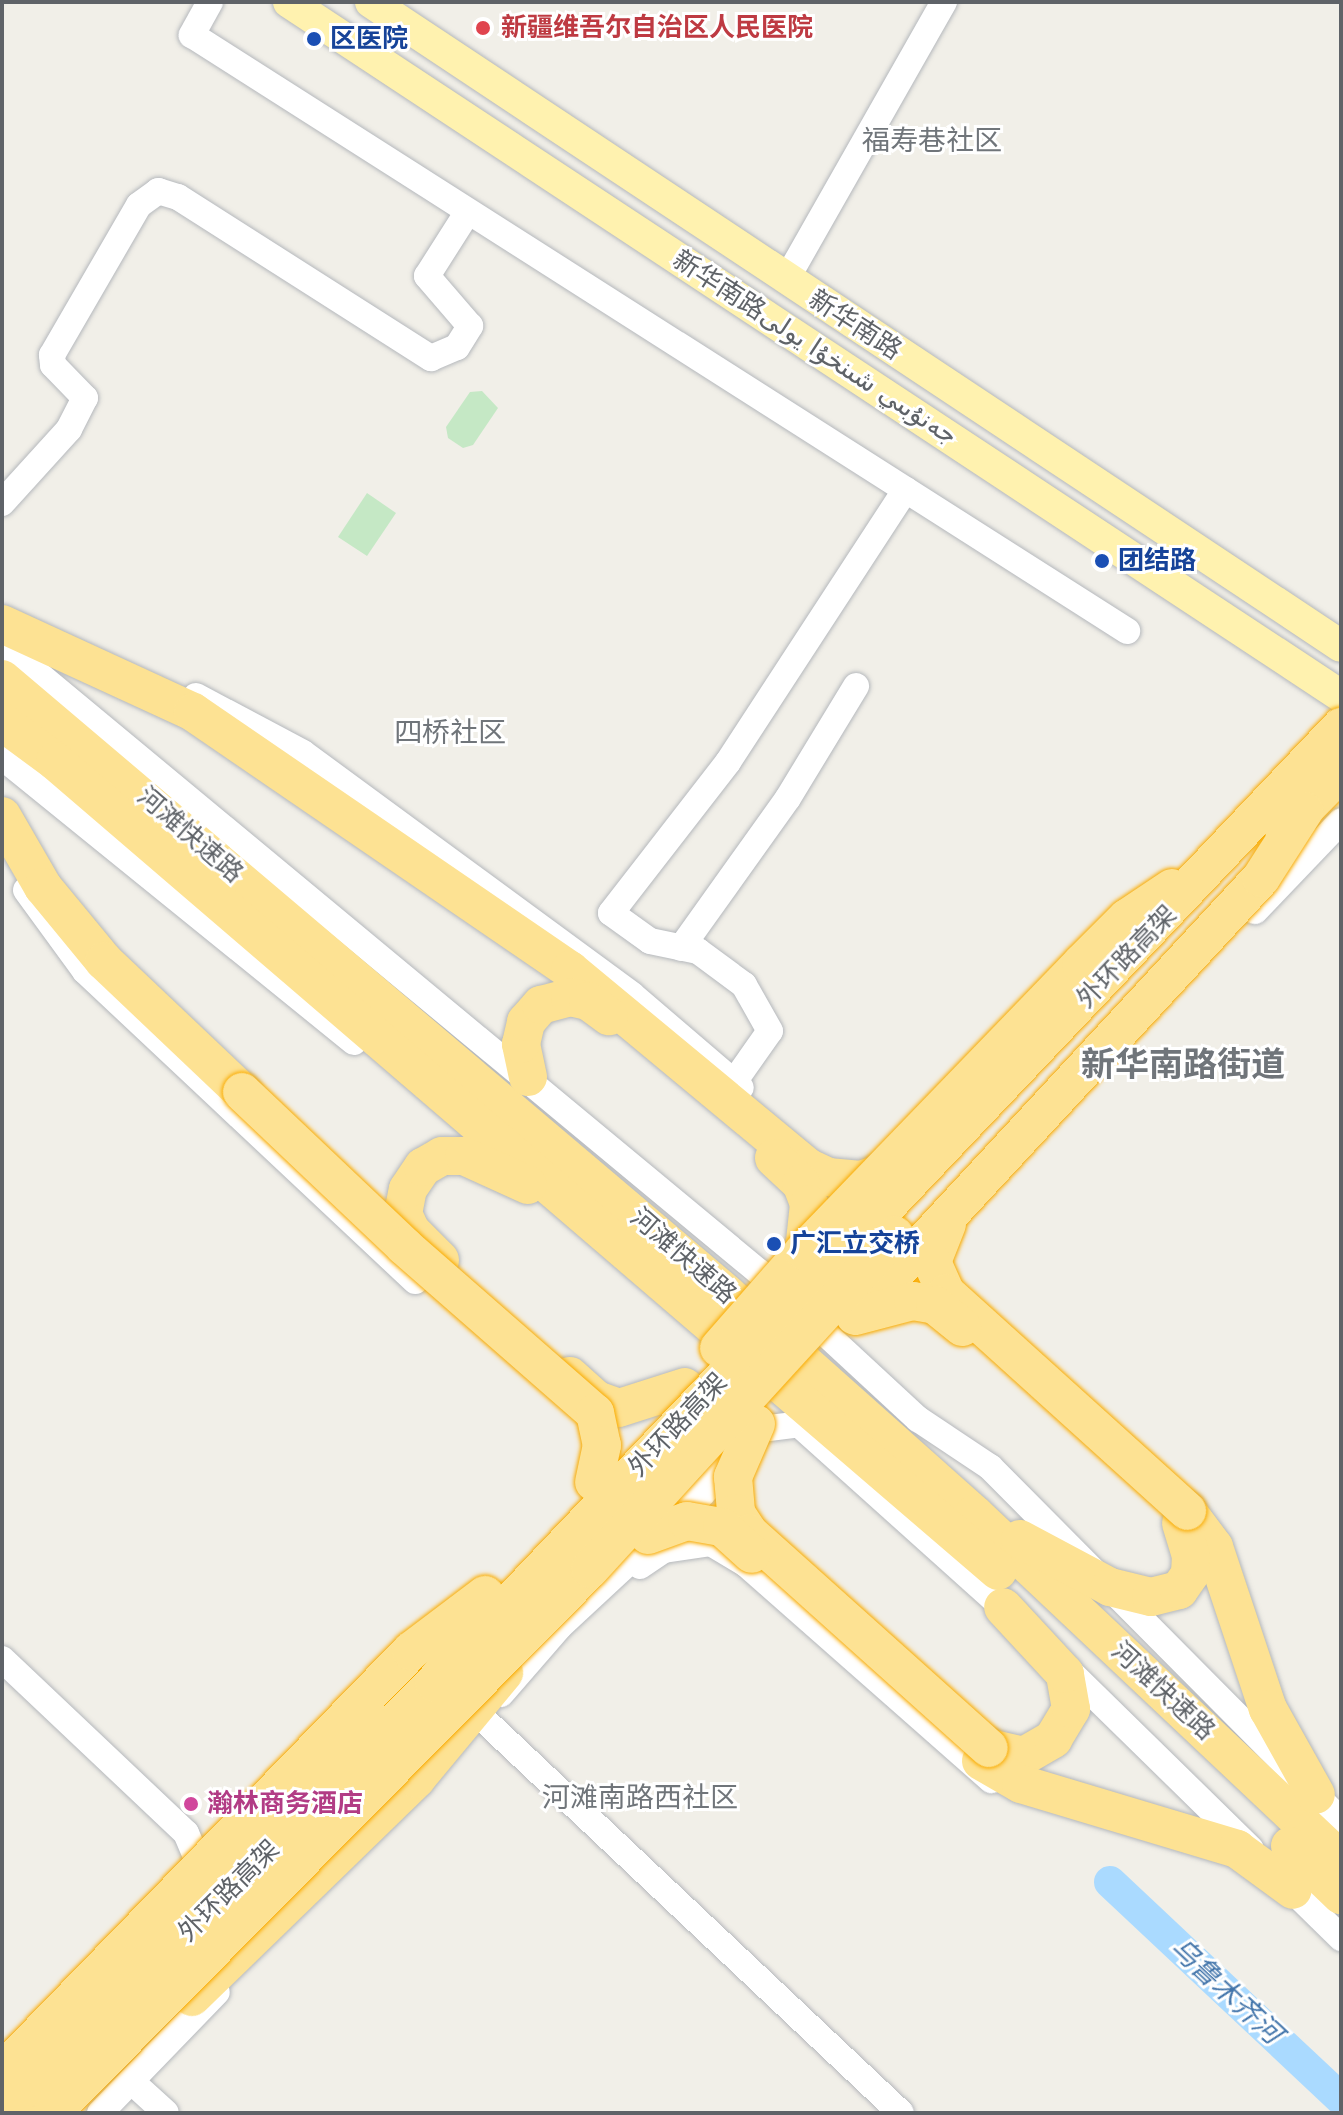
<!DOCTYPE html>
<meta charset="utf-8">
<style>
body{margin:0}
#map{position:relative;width:1343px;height:2115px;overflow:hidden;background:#f1efe8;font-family:"DejaVu Sans",Vazirmatn,"Noto Sans SC",sans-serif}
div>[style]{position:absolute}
.green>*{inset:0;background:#c5e8c5}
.river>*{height:32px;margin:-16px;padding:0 16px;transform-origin:16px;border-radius:16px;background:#aadaff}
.roads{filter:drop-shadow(0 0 2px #b5b8bc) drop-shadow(0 0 2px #b5b8bc)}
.minor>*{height:26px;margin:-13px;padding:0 13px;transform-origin:13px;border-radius:13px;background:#fff}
.major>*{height:32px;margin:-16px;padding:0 16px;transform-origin:16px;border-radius:16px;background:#fff2af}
.highway>*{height:38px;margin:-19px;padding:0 19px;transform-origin:19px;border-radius:19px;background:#fde293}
.bridges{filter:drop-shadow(0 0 2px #f9ab00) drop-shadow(0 0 2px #f9ab00)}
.highway-bridge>*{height:38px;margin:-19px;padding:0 19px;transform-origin:19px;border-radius:19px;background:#fde293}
.dots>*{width:22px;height:22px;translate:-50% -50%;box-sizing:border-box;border:4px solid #fff;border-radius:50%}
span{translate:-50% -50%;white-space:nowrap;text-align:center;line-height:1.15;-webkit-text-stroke:6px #fff;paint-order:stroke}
.health-label{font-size:26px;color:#be3a42;font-weight:700}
.left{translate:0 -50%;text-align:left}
.transit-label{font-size:26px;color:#164399;font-weight:700}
.street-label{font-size:26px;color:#5f6368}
.hotel-label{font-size:26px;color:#b23c85;font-weight:700}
.neighbourhood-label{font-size:28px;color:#70757a}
.water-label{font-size:28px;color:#4174aa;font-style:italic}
.district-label{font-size:34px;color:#70757a;font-weight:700}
.frame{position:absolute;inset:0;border:4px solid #5f6368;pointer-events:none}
</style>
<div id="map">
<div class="green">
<i style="clip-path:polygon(482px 391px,498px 408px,473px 445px,463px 448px,448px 438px,446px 427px,470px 392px)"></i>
<i style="clip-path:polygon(367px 493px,396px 513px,367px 556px,338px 537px)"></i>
</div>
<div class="river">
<i style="left:1110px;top:1882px;width:317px;rotate:43.2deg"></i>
</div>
<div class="roads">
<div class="minor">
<i style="left:210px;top:2px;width:38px;rotate:119deg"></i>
<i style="left:192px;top:35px;width:1109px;rotate:32.51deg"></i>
<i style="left:786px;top:280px;width:320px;rotate:-60.4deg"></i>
<i style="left:2px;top:503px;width:100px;rotate:-47.8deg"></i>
<i style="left:69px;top:429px;width:35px;rotate:-63deg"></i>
<i style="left:85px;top:398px;width:46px;rotate:-134.1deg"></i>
<i style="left:53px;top:365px;width:10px;rotate:-96deg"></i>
<i style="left:52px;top:355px;width:173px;rotate:-59.9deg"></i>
<i style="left:139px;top:205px;width:24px;rotate:-36deg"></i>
<i style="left:158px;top:191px;width:21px;rotate:17deg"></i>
<i style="left:178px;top:197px;width:300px;rotate:32.5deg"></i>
<i style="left:431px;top:358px;width:28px;rotate:-23deg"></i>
<i style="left:457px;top:347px;width:25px;rotate:-58deg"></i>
<i style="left:470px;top:326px;width:66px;rotate:-130.7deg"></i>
<i style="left:427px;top:276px;width:75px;rotate:-57.6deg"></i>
<i style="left:2px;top:644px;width:984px;rotate:39.68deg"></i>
<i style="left:759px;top:1272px;width:217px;rotate:42.8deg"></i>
<i style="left:918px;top:1419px;width:87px;rotate:33.7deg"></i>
<i style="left:990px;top:1467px;width:498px;rotate:45.2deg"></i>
<i style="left:196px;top:696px;width:121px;rotate:28deg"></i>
<i style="left:303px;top:753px;width:408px;rotate:36.3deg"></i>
<i style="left:632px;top:995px;width:143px;rotate:40.5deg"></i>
<i style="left:2px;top:757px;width:453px;rotate:39deg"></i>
<i style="left:26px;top:890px;width:100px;rotate:53.9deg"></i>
<i style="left:85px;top:971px;width:453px;rotate:43.2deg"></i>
<i style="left:1255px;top:911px;width:124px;rotate:-46.3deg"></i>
<i style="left:681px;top:948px;width:184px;rotate:-54.5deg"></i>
<i style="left:788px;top:798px;width:131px;rotate:-58.7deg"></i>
<i style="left:734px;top:1082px;width:62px;rotate:-54.8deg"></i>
<i style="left:770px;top:1031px;width:53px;rotate:-119.5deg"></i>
<i style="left:744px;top:985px;width:57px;rotate:-143.5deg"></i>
<i style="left:698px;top:951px;width:49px;rotate:-168.2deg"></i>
<i style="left:650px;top:941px;width:48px;rotate:-144.3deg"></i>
<i style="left:611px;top:913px;width:191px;rotate:-52.2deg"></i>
<i style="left:728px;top:762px;width:325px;rotate:-56.9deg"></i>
<i style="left:802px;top:1427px;width:285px;rotate:41.9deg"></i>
<i style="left:640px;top:1566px;width:29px;rotate:-34deg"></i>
<i style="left:664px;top:1550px;width:48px;rotate:-8.5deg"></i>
<i style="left:711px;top:1543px;width:41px;rotate:31deg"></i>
<i style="left:746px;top:1564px;width:327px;rotate:41.4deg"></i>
<i style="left:2px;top:1659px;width:253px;rotate:43.4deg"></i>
<i style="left:186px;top:1833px;width:25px;rotate:67deg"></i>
<i style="left:196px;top:1856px;width:25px;rotate:45deg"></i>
<i style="left:1062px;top:1664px;width:264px;rotate:44.4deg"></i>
<i style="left:501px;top:1694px;width:89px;rotate:-49.1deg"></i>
<i style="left:559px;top:1627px;width:195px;rotate:-42.9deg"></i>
<i style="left:702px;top:1494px;width:88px;rotate:-47.8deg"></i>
<i style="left:761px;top:1429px;width:38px;rotate:-7deg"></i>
<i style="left:481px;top:1717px;width:577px;rotate:43.32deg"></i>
<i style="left:1282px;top:1880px;width:83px;rotate:44.5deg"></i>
<i style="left:131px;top:2081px;width:47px;rotate:42.4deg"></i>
<i style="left:100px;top:2113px;width:168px;rotate:-46deg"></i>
</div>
<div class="major">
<i style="left:289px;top:2px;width:1260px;rotate:33.41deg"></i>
<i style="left:371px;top:2px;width:1164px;rotate:33.58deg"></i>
</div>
<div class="highway">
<i style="left:2px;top:624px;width:210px;rotate:24.7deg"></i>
<i style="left:193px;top:712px;width:457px;rotate:34.4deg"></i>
<i style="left:570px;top:970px;width:308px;rotate:39.7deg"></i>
<i style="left:807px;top:1167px;width:23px;rotate:25deg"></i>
<i style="left:828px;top:1177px;width:33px;rotate:5deg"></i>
<i style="left:861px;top:1180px;width:18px;rotate:-19deg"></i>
<i style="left:2px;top:679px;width:952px;rotate:40.31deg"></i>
<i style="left:728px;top:1295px;width:329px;rotate:41.7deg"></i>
<i style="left:974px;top:1514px;width:504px;rotate:43.31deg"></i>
<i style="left:2px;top:722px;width:66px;rotate:36.3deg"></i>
<i style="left:55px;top:761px;width:1243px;rotate:40.66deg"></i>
<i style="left:2px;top:816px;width:82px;rotate:60deg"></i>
<i style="left:43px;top:887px;width:96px;rotate:50.5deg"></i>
<i style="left:104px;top:961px;width:190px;rotate:43.5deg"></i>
<i style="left:528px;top:1077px;width:34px;rotate:-102deg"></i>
<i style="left:521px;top:1044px;width:23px;rotate:-77deg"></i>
<i style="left:526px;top:1022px;width:23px;rotate:-49deg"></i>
<i style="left:541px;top:1005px;width:30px;rotate:-15deg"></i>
<i style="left:570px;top:997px;width:18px;rotate:13deg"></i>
<i style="left:588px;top:1001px;width:26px;rotate:36deg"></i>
<i style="left:774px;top:1158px;width:37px;rotate:43deg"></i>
<i style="left:801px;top:1183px;width:22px;rotate:69deg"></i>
<i style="left:809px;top:1204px;width:47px;rotate:96.1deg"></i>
<i style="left:440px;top:1260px;width:41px;rotate:-135deg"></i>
<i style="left:411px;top:1231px;width:19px;rotate:-115deg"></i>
<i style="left:403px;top:1214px;width:25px;rotate:-79deg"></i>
<i style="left:408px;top:1189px;width:27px;rotate:-56deg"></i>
<i style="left:423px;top:1167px;width:22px;rotate:-30deg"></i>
<i style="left:442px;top:1156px;width:22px"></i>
<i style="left:464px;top:1156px;width:70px;rotate:24.4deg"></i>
<i style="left:570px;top:1376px;width:36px;rotate:42deg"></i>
<i style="left:597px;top:1400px;width:23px;rotate:20deg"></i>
<i style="left:619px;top:1408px;width:69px;rotate:-17.7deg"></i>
<i style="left:1187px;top:1511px;width:45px;rotate:53.1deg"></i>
<i style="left:1214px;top:1547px;width:171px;rotate:71.6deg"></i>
<i style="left:1268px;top:1709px;width:98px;rotate:60.8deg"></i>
<i style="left:1020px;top:1539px;width:102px;rotate:28.1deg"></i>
<i style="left:1110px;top:1587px;width:42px;rotate:13.7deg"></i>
<i style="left:1151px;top:1597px;width:29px;rotate:-14deg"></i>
<i style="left:1179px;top:1590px;width:19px;rotate:-55deg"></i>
<i style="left:1190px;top:1574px;width:18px;rotate:-87deg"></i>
<i style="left:1191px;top:1556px;width:34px;rotate:-107deg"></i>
<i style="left:989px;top:1748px;width:36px;rotate:13deg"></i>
<i style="left:1024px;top:1756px;width:34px;rotate:-30deg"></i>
<i style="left:1053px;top:1739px;width:35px;rotate:-59deg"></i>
<i style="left:1071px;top:1709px;width:36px;rotate:-100deg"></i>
<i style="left:1065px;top:1674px;width:91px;rotate:-132.8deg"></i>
<i style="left:981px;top:1761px;width:46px;rotate:29.9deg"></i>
<i style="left:1021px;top:1784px;width:226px;rotate:16.7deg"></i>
<i style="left:1237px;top:1849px;width:69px;rotate:36.2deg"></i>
<i style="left:1290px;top:1846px;width:71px;rotate:43.9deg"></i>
<i style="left:192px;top:1997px;width:313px;rotate:-44.2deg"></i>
<i style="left:416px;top:1779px;width:138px;rotate:-50.3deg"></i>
</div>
</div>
<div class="bridges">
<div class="highway-bridge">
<i style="left:1284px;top:830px;width:81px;rotate:-45.5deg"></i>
<i style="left:242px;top:1092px;width:224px;rotate:43.5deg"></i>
<i style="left:404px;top:1246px;width:254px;rotate:41.2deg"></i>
<i style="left:595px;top:1413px;width:33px;rotate:78deg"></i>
<i style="left:602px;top:1445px;width:38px;rotate:102deg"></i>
<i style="left:947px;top:1224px;width:41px;rotate:111.5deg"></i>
<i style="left:932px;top:1262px;width:34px;rotate:66deg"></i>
<i style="left:946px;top:1293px;width:325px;rotate:42.1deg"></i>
<i style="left:884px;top:1285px;width:555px;rotate:-47.19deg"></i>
<i style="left:1261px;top:878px;width:80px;rotate:-57.3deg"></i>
<i style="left:855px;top:1316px;width:60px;rotate:-14.5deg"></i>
<i style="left:913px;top:1301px;width:22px;rotate:10deg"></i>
<i style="left:935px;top:1305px;width:35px;rotate:39deg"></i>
<i style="left:719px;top:1348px;width:129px;rotate:-48.8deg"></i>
<i style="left:804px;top:1251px;width:399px;rotate:-46deg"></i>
<i style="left:1081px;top:964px;width:65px;rotate:-45deg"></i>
<i style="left:1127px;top:918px;width:54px;rotate:-33.7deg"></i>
<i style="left:756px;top:1424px;width:58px;rotate:113.5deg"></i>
<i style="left:733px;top:1477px;width:36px;rotate:85deg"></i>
<i style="left:736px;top:1513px;width:24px;rotate:57deg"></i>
<i style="left:749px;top:1533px;width:322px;rotate:41.9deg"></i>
<i style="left:648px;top:1535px;width:41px;rotate:-19.7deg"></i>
<i style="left:687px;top:1521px;width:36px;rotate:10deg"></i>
<i style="left:722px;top:1527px;width:40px;rotate:42deg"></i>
<i style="left:2px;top:2072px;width:587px;rotate:-45.83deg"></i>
<i style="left:411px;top:1651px;width:93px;rotate:-37.1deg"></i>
<i style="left:7px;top:2113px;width:606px;rotate:-45.2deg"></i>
<i style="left:434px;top:1683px;width:1318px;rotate:-46.51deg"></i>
<i style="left:52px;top:2113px;width:765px;rotate:-45.32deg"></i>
<i style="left:590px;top:1569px;width:452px;rotate:-47.6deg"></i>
</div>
</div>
<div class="dots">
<i style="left:483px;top:28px;background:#e0444e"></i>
<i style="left:314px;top:39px;background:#1a4fb4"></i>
<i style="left:1102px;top:561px;background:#1a4fb4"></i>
<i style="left:774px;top:1244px;background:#1a4fb4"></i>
<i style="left:191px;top:1804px;background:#d1479c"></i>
</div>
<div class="health-label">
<span class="left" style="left:501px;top:28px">新疆维吾尔自治区人民医院</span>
</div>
<div class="transit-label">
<span class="left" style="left:330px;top:39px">区医院</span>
<span class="left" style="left:1118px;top:561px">团结路</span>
<span class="left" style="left:790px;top:1244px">广汇立交桥</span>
</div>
<div class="street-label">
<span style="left:855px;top:325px;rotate:33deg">新华南路</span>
<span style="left:815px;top:348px;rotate:33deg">新华南路جەنۇبىي شىنخۇا يولى</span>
<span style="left:190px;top:835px;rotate:41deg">河滩快速路</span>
<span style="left:1127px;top:957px;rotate:-46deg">外环路高架</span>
<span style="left:683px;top:1256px;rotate:41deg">河滩快速路</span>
<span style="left:678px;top:1425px;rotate:-47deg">外环路高架</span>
<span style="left:1163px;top:1691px;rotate:43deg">河滩快速路</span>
<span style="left:229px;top:1891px;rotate:-45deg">外环路高架</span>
</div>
<div class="hotel-label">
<span class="left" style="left:207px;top:1804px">瀚林商务酒店</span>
</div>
<div class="neighbourhood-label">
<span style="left:932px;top:141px">福寿巷社区</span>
<span style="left:450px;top:733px">四桥社区</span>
<span style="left:640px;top:1798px">河滩南路西社区</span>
</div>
<div class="water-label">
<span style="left:1226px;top:1991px;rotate:43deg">乌鲁木齐河</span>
</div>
<div class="district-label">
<span style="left:1183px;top:1065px">新华南路街道</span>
</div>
<div class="frame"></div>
</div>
